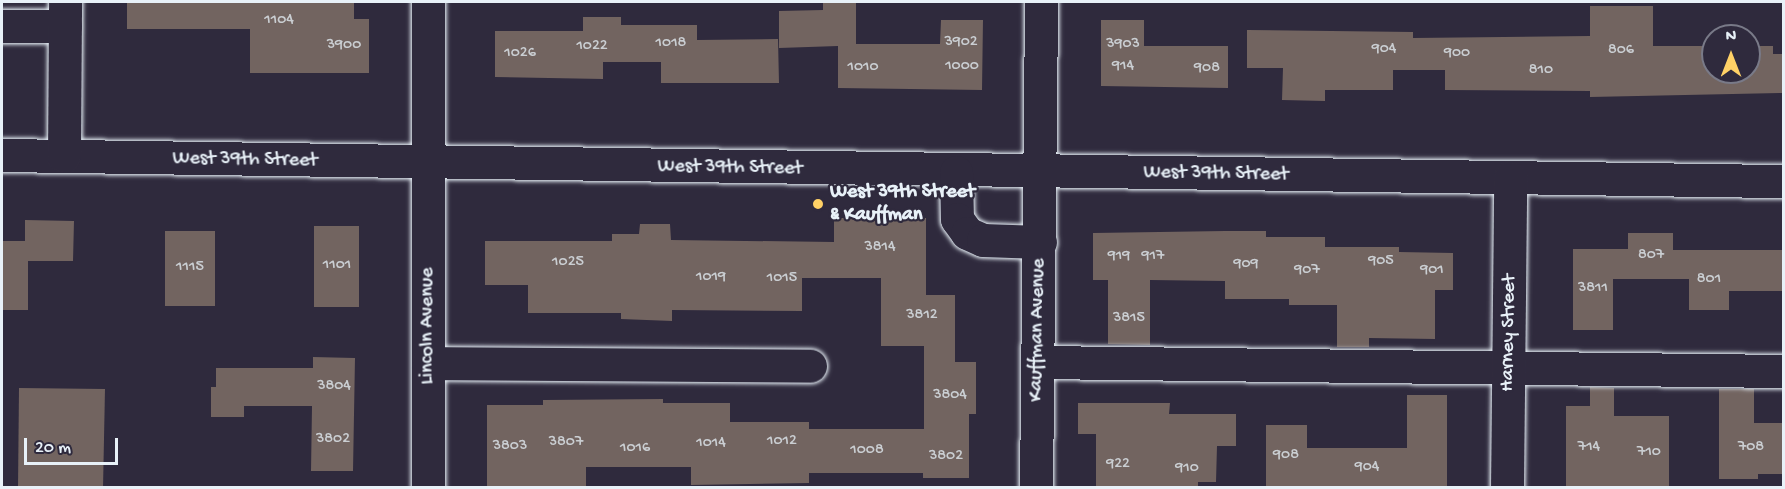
<!DOCTYPE html>
<style>
body{margin:0}
#map{position:relative;width:1785px;height:489px;overflow:hidden;background:#2f2a3d;font-family:"Gochi Hand",sans-serif}
div>[style]{position:absolute}
.building>*{inset:0;background:#726460}
.roads{filter:drop-shadow(0 0 2px #e8f1f8) drop-shadow(0 0 2px #e8f1f8)}
.minor>*{height:33px;margin:-16.5px;padding:0 16.5px;transform-origin:16.5px;border-radius:16.5px;background:#2f2a3d}
.dots>*{width:16px;height:16px;translate:-50% -50%;box-sizing:border-box;border:3px solid #2f2a3d;border-radius:50%}
span{translate:-50% -50%;white-space:nowrap;text-align:center;line-height:1.15;-webkit-text-stroke:4.5px #2f2a3d;paint-order:stroke}
.number-label{font-size:16px;color:#caced2}
.number-label span{-webkit-text-stroke-width:0}
.street-label{font-size:20px;color:#e8f1f8}
.poi-label{font-size:20px;color:#e8f1f8;font-weight:700}
.left{translate:0 -50%;text-align:left}
.frame{position:absolute;inset:0;border:3px solid #e8f1f8;pointer-events:none}
.north{position:absolute;left:1701px;top:24px;width:60px;height:60px;box-sizing:border-box;background:#2f2a3d;border:2px solid #797a88;border-radius:50%;rotate:0deg;font-size:16px;font-weight:700;line-height:24px;text-align:center;color:#e8f1f8}
.north::after{content:'';display:block;margin:auto;width:21px;height:27px;background:#ffd166;clip-path:polygon(50% 0,100% 100%,50% 72%,0 100%)}
.scale{position:absolute;left:24px;top:438px;width:94px;height:27px;box-sizing:border-box;border:3px solid #e8f1f8;border-top:0;padding-left:8px;font-size:18px;line-height:21px;white-space:nowrap;color:#e8f1f8;-webkit-text-stroke:4px #2f2a3d;paint-order:stroke}
</style>
<div id="map">
<div class="building">
<i style="clip-path:polygon(127px 2px,354px 2px,354px 19px,369px 19px,369px 73px,250px 73px,250px 29px,127px 29px)"></i>
<i style="clip-path:polygon(823px 2px,856px 2px,856px 44px,940px 44px,941px 20px,983px 20px,982px 90px,838px 88px,838px 46px,779px 48px,779px 11px,823px 10px)"></i>
<i style="clip-path:polygon(1590px 6px,1653px 6px,1653px 46px,1713px 46px,1713px 72px,1749px 72px,1749px 46px,1773px 46px,1773px 54px,1784px 54px,1784px 93px,1590px 97px,1590px 91px,1445px 90px,1445px 70px,1393px 70px,1393px 90px,1325px 90px,1325px 101px,1282px 100px,1283px 68px,1247px 68px,1247px 30px,1413px 32px,1413px 38px,1590px 36px)"></i>
<i style="clip-path:polygon(583px 17px,621px 17px,621px 25px,697px 25px,697px 40px,778px 39px,779px 83px,661px 83px,661px 62px,603px 62px,603px 79px,495px 77px,495px 31px,583px 31px)"></i>
<i style="clip-path:polygon(1101px 20px,1144px 20px,1144px 46px,1228px 46px,1228px 88px,1101px 86px)"></i>
<i style="clip-path:polygon(834px 218px,926px 218px,926px 295px,955px 295px,955px 362px,976px 362px,976px 414px,969px 414px,969px 478px,923px 478px,923px 473px,809px 473px,809px 483px,691px 485px,691px 467px,586px 467px,586px 488px,487px 488px,487px 405px,543px 405px,543px 400px,663px 399px,663px 403px,730px 403px,730px 422px,809px 422px,809px 429px,924px 429px,924px 346px,881px 346px,881px 278px,802px 278px,802px 311px,672px 310px,672px 321px,621px 319px,621px 313px,528px 313px,528px 285px,485px 285px,485px 241px,612px 241px,612px 234px,639px 234px,640px 224px,670px 224px,671px 240px,834px 242px)"></i>
<i style="clip-path:polygon(25px 220px,74px 221px,73px 261px,28px 261px,28px 310px,2px 310px,2px 241px,25px 241px)"></i>
<i style="clip-path:polygon(314px 226px,359px 226px,359px 307px,314px 307px)"></i>
<i style="clip-path:polygon(165px 231px,215px 231px,215px 306px,165px 306px)"></i>
<i style="clip-path:polygon(1225px 231px,1266px 231px,1266px 237px,1325px 237px,1325px 247px,1399px 247px,1399px 252px,1453px 253px,1453px 290px,1435px 290px,1435px 339px,1369px 338px,1369px 347px,1337px 347px,1337px 305px,1289px 305px,1289px 299px,1225px 299px,1225px 281px,1150px 280px,1150px 345px,1108px 344px,1108px 280px,1093px 280px,1093px 233px)"></i>
<i style="clip-path:polygon(1628px 233px,1673px 233px,1673px 250px,1784px 250px,1784px 291px,1729px 291px,1729px 310px,1689px 310px,1689px 279px,1613px 279px,1613px 330px,1573px 330px,1573px 249px,1628px 249px)"></i>
<i style="clip-path:polygon(313px 357px,355px 358px,353px 471px,311px 471px,312px 406px,244px 406px,244px 417px,211px 417px,211px 387px,216px 387px,216px 368px,313px 368px)"></i>
<i style="clip-path:polygon(1590px 387px,1614px 388px,1614px 416px,1669px 416px,1669px 488px,1566px 486px,1566px 406px,1590px 406px)"></i>
<i style="clip-path:polygon(19px 388px,105px 389px,103px 488px,18px 488px)"></i>
<i style="clip-path:polygon(1719px 389px,1754px 389px,1754px 423px,1784px 423px,1784px 474px,1758px 474px,1758px 479px,1719px 479px)"></i>
<i style="clip-path:polygon(1407px 395px,1447px 395px,1447px 487px,1266px 488px,1266px 425px,1307px 425px,1307px 448px,1407px 448px)"></i>
<i style="clip-path:polygon(1078px 403px,1170px 403px,1169px 414px,1236px 414px,1236px 446px,1217px 446px,1216px 482px,1198px 482px,1198px 488px,1096px 488px,1096px 434px,1078px 434px)"></i>
</div>
<div class="roads">
<div class="minor">
<i style="left:428px;top:2px;width:486px;rotate:90deg"></i>
<i style="left:2px;top:26px;width:63px"></i>
<i style="left:2px;top:155px;width:1782px;rotate:0.84deg"></i>
<i style="left:64px;top:156px;width:154px;rotate:-89.6deg"></i>
<i style="left:956px;top:172px;width:47px;rotate:88.8deg"></i>
<i style="left:957px;top:219px;width:17px;rotate:54deg"></i>
<i style="left:967px;top:233px;width:17px;rotate:24deg"></i>
<i style="left:983px;top:240px;width:57px;rotate:2deg"></i>
<i style="left:1038px;top:362px;width:746px;rotate:0.69deg"></i>
<i style="left:428px;top:363px;width:382px;rotate:0.4deg"></i>
<i style="left:1036px;top:488px;width:486px;rotate:-89.4deg"></i>
<i style="left:1507px;top:488px;width:310px;rotate:-89.4deg"></i>
</div>
</div>
<div class="dots">
<i style="left:818px;top:204px;background:#ffd166"></i>
</div>
<div class="number-label">
<span style="left:279px;top:21px">1104</span>
<span style="left:961px;top:43px">3902</span>
<span style="left:671px;top:44px">1018</span>
<span style="left:1123px;top:45px">3903</span>
<span style="left:344px;top:46px">3900</span>
<span style="left:592px;top:47px">1022</span>
<span style="left:1384px;top:50px">904</span>
<span style="left:1621px;top:51px">806</span>
<span style="left:520px;top:54px">1026</span>
<span style="left:1457px;top:54px">900</span>
<span style="left:962px;top:67px">1000</span>
<span style="left:1123px;top:67px">914</span>
<span style="left:863px;top:68px">1010</span>
<span style="left:1207px;top:69px">908</span>
<span style="left:1541px;top:71px">810</span>
<span style="left:880px;top:248px">3814</span>
<span style="left:1651px;top:256px">807</span>
<span style="left:1119px;top:257px">919</span>
<span style="left:1153px;top:257px">917</span>
<span style="left:1381px;top:262px">905</span>
<span style="left:568px;top:263px">1025</span>
<span style="left:1246px;top:265px">909</span>
<span style="left:337px;top:266px">1101</span>
<span style="left:190px;top:268px">1115</span>
<span style="left:1307px;top:271px">907</span>
<span style="left:1432px;top:271px">901</span>
<span style="left:711px;top:278px">1019</span>
<span style="left:782px;top:279px">1015</span>
<span style="left:1709px;top:280px">801</span>
<span style="left:1593px;top:289px">3811</span>
<span style="left:922px;top:316px">3812</span>
<span style="left:1129px;top:319px">3815</span>
<span style="left:334px;top:387px">3804</span>
<span style="left:950px;top:396px">3804</span>
<span style="left:333px;top:440px">3802</span>
<span style="left:782px;top:442px">1012</span>
<span style="left:566px;top:443px">3807</span>
<span style="left:711px;top:444px">1014</span>
<span style="left:510px;top:447px">3803</span>
<span style="left:1589px;top:448px">714</span>
<span style="left:1751px;top:448px">708</span>
<span style="left:635px;top:449px">1016</span>
<span style="left:867px;top:451px">1008</span>
<span style="left:1649px;top:453px">710</span>
<span style="left:1286px;top:456px">908</span>
<span style="left:946px;top:457px">3802</span>
<span style="left:1118px;top:465px">922</span>
<span style="left:1367px;top:468px">904</span>
<span style="left:1187px;top:469px">910</span>
</div>
<div class="street-label">
<span style="left:245px;top:160px;rotate:1deg">West 39th Street</span>
<span style="left:730px;top:168px;rotate:1deg">West 39th Street</span>
<span style="left:1216px;top:174px;rotate:1deg">West 39th Street</span>
<span style="left:428px;top:326px;rotate:-90deg">Lincoln Avenue</span>
<span style="left:1038px;top:330px;rotate:-89deg">Kauffman Avenue</span>
<span style="left:1509px;top:333px;rotate:-89deg">Harney Street</span>
</div>
<div class="poi-label">
<span class="left" style="left:830px;top:204px">West 39th Street<br>&amp; Kauffman</span>
</div>
<div class="frame"></div>
<div class="north">N</div>
<div class="scale">20 m</div>
</div>
